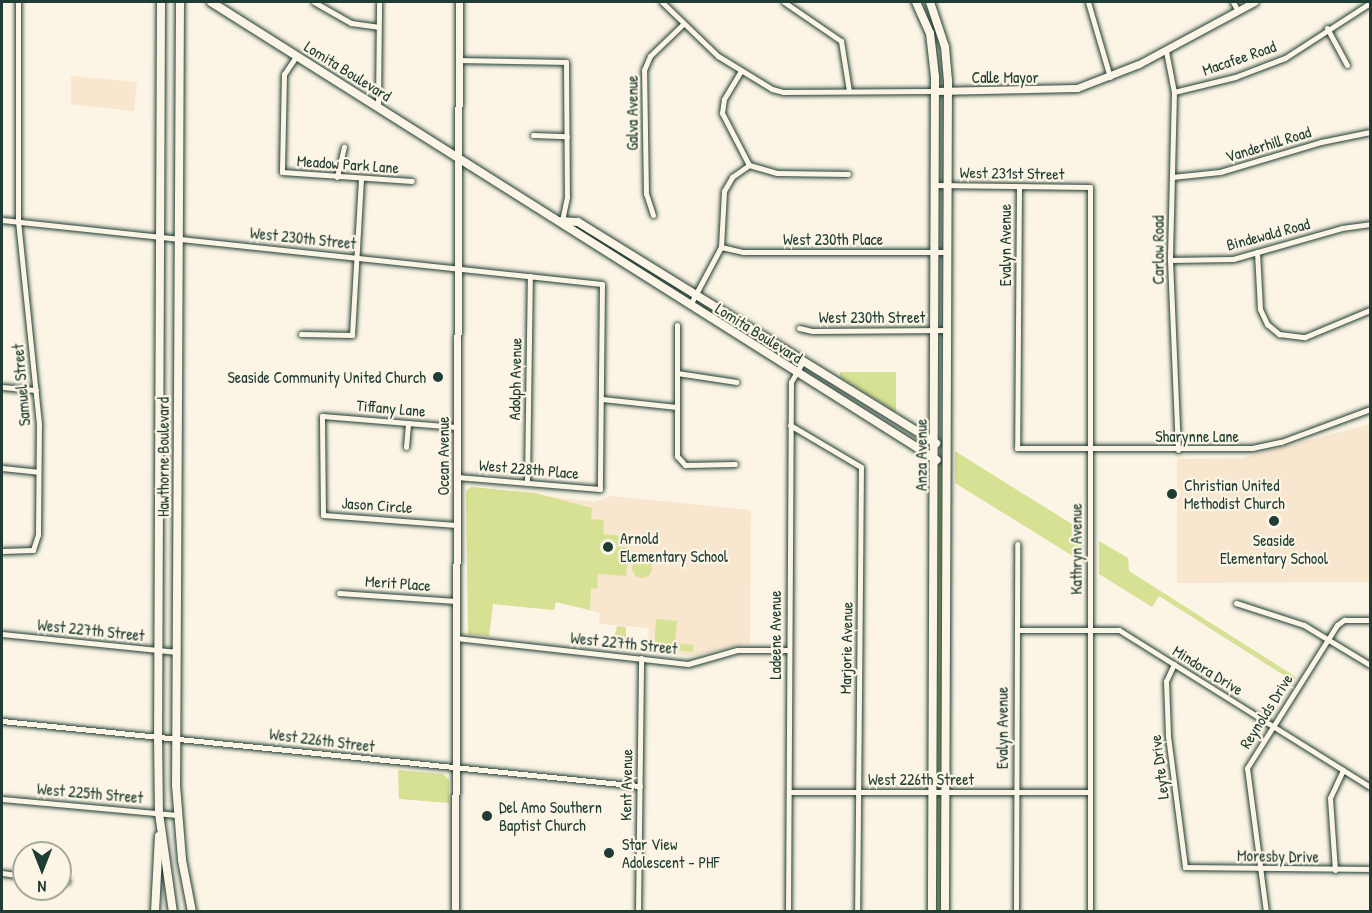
<!DOCTYPE html>
<style>
body{margin:0}
#map{position:relative;width:1372px;height:913px;overflow:hidden;background:#fcf5e5;font-family:"Patrick Hand",sans-serif}
div>[style]{position:absolute}
.built>*{inset:0;background:#f8e6cf}
.green>*{inset:0;background:#d6e194}
.round{border-radius:50%}
.roads{filter:drop-shadow(0 0 2px #1f3d34) drop-shadow(0 0 2px #1f3d34)}
.minor>*{height:5px;margin:-2.5px;padding:0 2.5px;transform-origin:2.5px;border-radius:2.5px;background:#fcf5e5}
.tertiary>*{height:7px;margin:-3.5px;padding:0 3.5px;transform-origin:3.5px;border-radius:3.5px;background:#fcf5e5}
.secondary>*{height:8px;margin:-4px;padding:0 4px;transform-origin:4px;border-radius:4px;background:#fcf5e5}
.primary>*{height:8px;margin:-4px;padding:0 4px;transform-origin:4px;border-radius:4px;background:#fcf5e5}
.dots>*{width:16px;height:16px;translate:-50% -50%;box-sizing:border-box;border:3px solid #fcf5e5;border-radius:50%}
span{translate:-50% -50%;white-space:nowrap;text-align:center;line-height:1.15;-webkit-text-stroke:4.5px #fcf5e5;paint-order:stroke}
.street-label{font-size:16px;color:#1f3d34}
.poi-label{font-size:16px;color:#1f3d34}
.right{translate:-100% -50%;text-align:right}
.left{translate:0 -50%;text-align:left}
.frame{position:absolute;inset:0;border:3px solid #1f3d34;pointer-events:none}
.north{position:absolute;left:12px;top:841px;width:60px;height:60px;box-sizing:border-box;background:#fcf5e5;border:2px solid #a4ab9e;border-radius:50%;rotate:180deg;font-size:16px;font-weight:700;line-height:24px;text-align:center;color:#1f3d34}
.north::after{content:'';display:block;margin:auto;width:21px;height:27px;background:#1f3d34;clip-path:polygon(50% 0,100% 100%,50% 72%,0 100%)}
</style>
<div id="map">
<div class="built">
<i style="clip-path:polygon(71px 76px,137px 82px,134px 111px,71px 104px)"></i>
<i style="clip-path:polygon(1370px 424px,1370px 582px,1177px 583px,1177px 459px,1242px 458px)"></i>
<i style="clip-path:polygon(471px 487px,595px 502px,611px 496px,751px 510px,750px 643px,692px 656px,646px 652px,649px 628px,599px 624px,600px 613px,555px 602px,554px 610px,493px 604px,489px 636px,468px 634px,466px 491px)"></i>
</div>
<div class="green">
<i style="clip-path:polygon(840px 372px,896px 372px,896px 412px,840px 377px)"></i>
<i style="clip-path:polygon(955px 451px,1083px 531px,1084px 563px,955px 483px)"></i>
<i style="clip-path:polygon(934px 458px,945px 465px,945px 911px,932px 912px)"></i>
<i style="clip-path:polygon(471px 487px,535px 493px,592px 508px,591px 519px,604px 520px,603px 534px,630px 537px,629px 546px,601px 544px,629px 548px,626px 576px,598px 574px,597px 589px,591px 588px,590px 610px,556px 602px,554px 610px,493px 604px,489px 636px,468px 634px,466px 491px)"></i>
<i style="clip-path:polygon(1099px 541px,1128px 558px,1129px 571px,1296px 677px,1293px 681px,1159px 596px,1152px 607px,1099px 574px)"></i>
<i class="round" style="left:632px;top:558px;width:20px;height:20px"></i>
<i style="clip-path:polygon(656px 619px,677px 621px,675px 643px,693px 645px,693px 652px,654px 648px)"></i>
<i style="clip-path:polygon(617px 626px,626px 627px,626px 648px,612px 647px)"></i>
<i style="clip-path:polygon(398px 770px,443px 774px,449px 780px,449px 803px,399px 799px)"></i>
</div>
<div class="roads">
<div class="minor">
<i style="left:314px;top:2px;width:43px;rotate:29.6deg"></i>
<i style="left:351px;top:23px;width:27px;rotate:8deg"></i>
<i style="left:662px;top:2px;width:78px;rotate:44deg"></i>
<i style="left:718px;top:56px;width:63px;rotate:31.4deg"></i>
<i style="left:772px;top:89px;width:11px;rotate:15deg"></i>
<i style="left:783px;top:92px;width:152px;rotate:-0.4deg"></i>
<i style="left:784px;top:2px;width:69px;rotate:34.4deg"></i>
<i style="left:841px;top:41px;width:51px;rotate:80.9deg"></i>
<i style="left:1088px;top:2px;width:78px;rotate:73.7deg"></i>
<i style="left:1233px;top:2px;width:10px;rotate:61deg"></i>
<i style="left:1327px;top:28px;width:42px;rotate:61.6deg"></i>
<i style="left:1166px;top:51px;width:42px;rotate:79deg"></i>
<i style="left:1174px;top:92px;width:168px;rotate:91.4deg"></i>
<i style="left:1170px;top:260px;width:190px;rotate:87.6deg"></i>
<i style="left:297px;top:55px;width:23px;rotate:124deg"></i>
<i style="left:284px;top:74px;width:98px;rotate:91.2deg"></i>
<i style="left:282px;top:172px;width:130px;rotate:4deg"></i>
<i style="left:459px;top:60px;width:107px;rotate:1.1deg"></i>
<i style="left:566px;top:62px;width:135px;rotate:89.6deg"></i>
<i style="left:567px;top:197px;width:25px;rotate:102deg"></i>
<i style="left:1174px;top:92px;width:63px;rotate:-13.8deg"></i>
<i style="left:1235px;top:77px;width:53px;rotate:-20.8deg"></i>
<i style="left:1285px;top:58px;width:101px;rotate:-32.9deg"></i>
<i style="left:378px;top:106px;width:104px;rotate:-89.4deg"></i>
<i style="left:533px;top:135px;width:34px;rotate:2deg"></i>
<i style="left:749px;top:165px;width:29px;rotate:16deg"></i>
<i style="left:777px;top:173px;width:71px;rotate:0.8deg"></i>
<i style="left:337px;top:177px;width:31px;rotate:-77deg"></i>
<i style="left:1172px;top:177px;width:48px;rotate:-5.9deg"></i>
<i style="left:1220px;top:172px;width:105px;rotate:-16.5deg"></i>
<i style="left:1321px;top:142px;width:50px;rotate:-11.5deg"></i>
<i style="left:934px;top:185px;width:156px;rotate:0.7deg"></i>
<i style="left:1090px;top:187px;width:725px;rotate:90deg"></i>
<i style="left:1019px;top:187px;width:261px;rotate:90.4deg"></i>
<i style="left:1017px;top:448px;width:235px"></i>
<i style="left:1252px;top:448px;width:30px;rotate:-12deg"></i>
<i style="left:1281px;top:442px;width:95px;rotate:-20.3deg"></i>
<i style="left:653px;top:215px;width:22px;rotate:-108deg"></i>
<i style="left:646px;top:194px;width:124px;rotate:-90.9deg"></i>
<i style="left:644px;top:70px;width:15px;rotate:-67deg"></i>
<i style="left:650px;top:56px;width:45px;rotate:-44.1deg"></i>
<i style="left:2px;top:220px;width:603px;rotate:6.09deg"></i>
<i style="left:602px;top:284px;width:205px;rotate:90.6deg"></i>
<i style="left:600px;top:489px;width:144px;rotate:-175.2deg"></i>
<i style="left:721px;top:247px;width:23px;rotate:13deg"></i>
<i style="left:743px;top:252px;width:202px"></i>
<i style="left:1257px;top:252px;width:57px;rotate:87deg"></i>
<i style="left:1260px;top:309px;width:17px;rotate:65deg"></i>
<i style="left:1267px;top:324px;width:16px;rotate:40deg"></i>
<i style="left:1279px;top:334px;width:26px;rotate:7deg"></i>
<i style="left:1305px;top:337px;width:70px;rotate:-22.6deg"></i>
<i style="left:1170px;top:260px;width:63px;rotate:-0.9deg"></i>
<i style="left:1233px;top:259px;width:113px;rotate:-15.9deg"></i>
<i style="left:1342px;top:228px;width:28px;rotate:-8deg"></i>
<i style="left:690px;top:305px;width:66px;rotate:-61.9deg"></i>
<i style="left:721px;top:247px;width:56px;rotate:-86.9deg"></i>
<i style="left:724px;top:191px;width:16px;rotate:-60deg"></i>
<i style="left:732px;top:177px;width:21px;rotate:-35deg"></i>
<i style="left:749px;top:165px;width:59px;rotate:-117.4deg"></i>
<i style="left:722px;top:113px;width:14px;rotate:-82deg"></i>
<i style="left:724px;top:99px;width:33px;rotate:-59deg"></i>
<i style="left:677px;top:325px;width:131px;rotate:90deg"></i>
<i style="left:677px;top:456px;width:12px;rotate:48deg"></i>
<i style="left:685px;top:465px;width:50px;rotate:-1.1deg"></i>
<i style="left:799px;top:328px;width:13px;rotate:13deg"></i>
<i style="left:812px;top:331px;width:133px;rotate:-0.4deg"></i>
<i style="left:301px;top:334px;width:51px;rotate:1.1deg"></i>
<i style="left:352px;top:335px;width:156px;rotate:-86.7deg"></i>
<i style="left:677px;top:373px;width:60px;rotate:8.7deg"></i>
<i style="left:2px;top:387px;width:34px;rotate:5deg"></i>
<i style="left:602px;top:399px;width:75px;rotate:6.1deg"></i>
<i style="left:790px;top:425px;width:82px;rotate:30.6deg"></i>
<i style="left:861px;top:467px;width:445px;rotate:90.5deg"></i>
<i style="left:406px;top:447px;width:24px;rotate:-85deg"></i>
<i style="left:2px;top:468px;width:36px;rotate:6deg"></i>
<i style="left:527px;top:483px;width:207px;rotate:-89.2deg"></i>
<i style="left:456px;top:525px;width:133px;rotate:-175.7deg"></i>
<i style="left:323px;top:515px;width:99px;rotate:-90.6deg"></i>
<i style="left:322px;top:416px;width:135px;rotate:4.7deg"></i>
<i style="left:2px;top:551px;width:31px;rotate:-2deg"></i>
<i style="left:33px;top:550px;width:16px;rotate:-72deg"></i>
<i style="left:38px;top:535px;width:111px;rotate:-89.5deg"></i>
<i style="left:39px;top:424px;width:203px;rotate:-95.9deg"></i>
<i style="left:18px;top:222px;width:220px;rotate:-90deg"></i>
<i style="left:339px;top:593px;width:117px;rotate:3.9deg"></i>
<i style="left:1236px;top:603px;width:71px;rotate:17.9deg"></i>
<i style="left:1304px;top:625px;width:77px;rotate:31.2deg"></i>
<i style="left:1017px;top:630px;width:102px"></i>
<i style="left:1119px;top:630px;width:296px;rotate:32deg"></i>
<i style="left:2px;top:634px;width:176px;rotate:5.9deg"></i>
<i style="left:456px;top:638px;width:233px;rotate:6.4deg"></i>
<i style="left:688px;top:664px;width:51px;rotate:-15.9deg"></i>
<i style="left:737px;top:650px;width:52px"></i>
<i style="left:1174px;top:664px;width:19px;rotate:115deg"></i>
<i style="left:1166px;top:681px;width:55px;rotate:87.9deg"></i>
<i style="left:1168px;top:736px;width:132px;rotate:82.6deg"></i>
<i style="left:1185px;top:867px;width:185px;rotate:0.6deg"></i>
<i style="left:2px;top:721px;width:641px;rotate:5.82deg"></i>
<i style="left:789px;top:792px;width:301px"></i>
<i style="left:2px;top:799px;width:176px;rotate:5.2deg"></i>
<i style="left:1335px;top:870px;width:72px;rotate:-94deg"></i>
<i style="left:1330px;top:798px;width:31px;rotate:-65deg"></i>
<i style="left:2px;top:873px;width:22px;rotate:8deg"></i>
<i style="left:60px;top:880px;width:7px;rotate:8deg"></i>
<i style="left:638px;top:912px;width:254px;rotate:-89.3deg"></i>
<i style="left:788px;top:912px;width:530px;rotate:-89.68deg"></i>
<i style="left:791px;top:382px;width:24px;rotate:-60deg"></i>
<i style="left:1016px;top:912px;width:368px;rotate:-89.8deg"></i>
<i style="left:1266px;top:912px;width:145px;rotate:-97.5deg"></i>
<i style="left:1247px;top:768px;width:169px;rotate:-57.8deg"></i>
<i style="left:1337px;top:625px;width:9px;rotate:-36deg"></i>
<i style="left:1344px;top:620px;width:26px"></i>
</div>
<div class="tertiary">
<i style="left:935px;top:91px;width:142px;rotate:-1.2deg"></i>
<i style="left:1077px;top:88px;width:66px;rotate:-21.2deg"></i>
<i style="left:1139px;top:64px;width:131px;rotate:-28.3deg"></i>
<i style="left:455px;top:912px;width:910px;rotate:-89.75deg"></i>
</div>
<div class="secondary">
<i style="left:211px;top:2px;width:858px;rotate:32.25deg"></i>
<i style="left:916px;top:2px;width:34px;rotate:66deg"></i>
<i style="left:930px;top:33px;width:44px;rotate:83.5deg"></i>
<i style="left:935px;top:77px;width:835px;rotate:90.21deg"></i>
<i style="left:930px;top:2px;width:47px;rotate:71.6deg"></i>
<i style="left:945px;top:47px;width:33px;rotate:85deg"></i>
<i style="left:948px;top:80px;width:832px;rotate:90.21deg"></i>
<i style="left:562px;top:221px;width:16px;rotate:4deg"></i>
<i style="left:578px;top:222px;width:421px;rotate:31.7deg"></i>
</div>
<div class="primary">
<i style="left:161px;top:2px;width:733px;rotate:90.23deg"></i>
<i style="left:158px;top:735px;width:78px;rotate:89.3deg"></i>
<i style="left:159px;top:813px;width:100px;rotate:82deg"></i>
<i style="left:180px;top:2px;width:783px;rotate:90.29deg"></i>
<i style="left:176px;top:785px;width:75px;rotate:85.4deg"></i>
<i style="left:182px;top:860px;width:53px;rotate:79.1deg"></i>
<i style="left:155px;top:912px;width:76px;rotate:-87deg"></i>
</div>
</div>
<div class="dots">
<i style="left:438px;top:377px;background:#1f3d34"></i>
<i style="left:1172px;top:494px;background:#1f3d34"></i>
<i style="left:1274px;top:521px;background:#1f3d34"></i>
<i style="left:608px;top:547px;background:#1f3d34"></i>
<i style="left:487px;top:816px;background:#1f3d34"></i>
<i style="left:609px;top:853px;background:#1f3d34"></i>
</div>
<div class="street-label">
<span style="left:1239px;top:58px;rotate:-19deg">Macafee Road</span>
<span style="left:348px;top:71px;rotate:32deg">Lomita Boulevard</span>
<span style="left:1005px;top:77px">Calle Mayor</span>
<span style="left:632px;top:113px;rotate:-90deg">Galva Avenue</span>
<span style="left:1268px;top:144px;rotate:-17deg">Vanderhill Road</span>
<span style="left:348px;top:164px;rotate:4deg">Meadow Park Lane</span>
<span style="left:1012px;top:173px;rotate:1deg">West 231st Street</span>
<span style="left:1268px;top:234px;rotate:-15deg">Bindewald Road</span>
<span style="left:303px;top:238px;rotate:6deg">West 230th Street</span>
<span style="left:833px;top:239px">West 230th Place</span>
<span style="left:1005px;top:245px;rotate:-90deg">Evalyn Avenue</span>
<span style="left:1158px;top:250px;rotate:-90deg">Carlow Road</span>
<span style="left:872px;top:317px">West 230th Street</span>
<span style="left:759px;top:333px;rotate:32deg">Lomita Boulevard</span>
<span style="left:515px;top:379px;rotate:-89deg">Adolph Avenue</span>
<span style="left:21px;top:385px;rotate:-95deg">Samuel Street</span>
<span style="left:391px;top:408px;rotate:5deg">Tiffany Lane</span>
<span style="left:1197px;top:436px">Sharynne Lane</span>
<span style="left:921px;top:455px;rotate:-90deg">Anza Avenue</span>
<span style="left:443px;top:456px;rotate:-90deg">Ocean Avenue</span>
<span style="left:163px;top:457px;rotate:-90deg">Hawthorne Boulevard</span>
<span style="left:529px;top:469px;rotate:5deg">West 228th Place</span>
<span style="left:377px;top:505px;rotate:4deg">Jason Circle</span>
<span style="left:1076px;top:549px;rotate:-90deg">Kathryn Avenue</span>
<span style="left:398px;top:583px;rotate:4deg">Merit Place</span>
<span style="left:91px;top:630px;rotate:6deg">West 227th Street</span>
<span style="left:775px;top:635px;rotate:-90deg">Ladeene Avenue</span>
<span style="left:624px;top:643px;rotate:6deg">West 227th Street</span>
<span style="left:846px;top:648px;rotate:-89deg">Marjorie Avenue</span>
<span style="left:1208px;top:670px;rotate:32deg">Mindora Drive</span>
<span style="left:1266px;top:711px;rotate:-58deg">Reynolds Drive</span>
<span style="left:1002px;top:728px;rotate:-90deg">Evalyn Avenue</span>
<span style="left:322px;top:740px;rotate:7deg">West 226th Street</span>
<span style="left:1159px;top:767px;rotate:-97deg">Leyte Drive</span>
<span style="left:921px;top:779px">West 226th Street</span>
<span style="left:626px;top:785px;rotate:-89deg">Kent Avenue</span>
<span style="left:90px;top:793px;rotate:5deg">West 225th Street</span>
<span style="left:1278px;top:856px;rotate:1deg">Moresby Drive</span>
</div>
<div class="poi-label">
<span class="right" style="left:426px;top:377px">Seaside Community United Church</span>
<span class="left" style="left:1184px;top:494px">Christian United<br>Methodist Church</span>
<span class="left" style="left:620px;top:547px">Arnold<br>Elementary School</span>
<span style="left:1274px;top:549px">Seaside<br>Elementary School</span>
<span class="left" style="left:499px;top:816px">Del Amo Southern<br>Baptist Church</span>
<span class="left" style="left:622px;top:853px">Star View<br>Adolescent - PHF</span>
</div>
<div class="frame"></div>
<div class="north">N</div>
</div>
